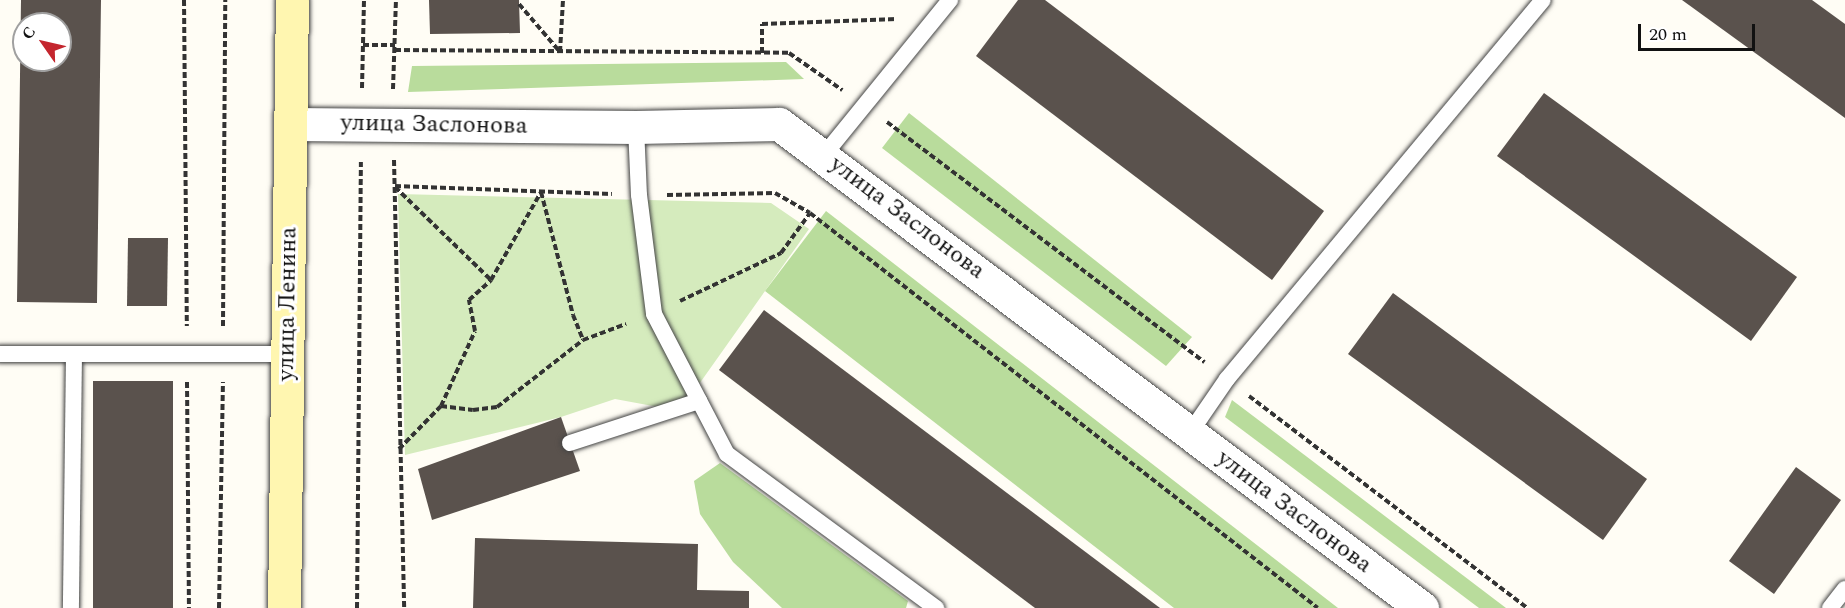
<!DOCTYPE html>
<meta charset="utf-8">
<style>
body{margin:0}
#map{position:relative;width:1845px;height:608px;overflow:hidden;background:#fffdf5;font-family:Spectral,serif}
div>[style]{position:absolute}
.green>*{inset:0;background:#d5ebbd}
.forest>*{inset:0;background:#b9dc9c}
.building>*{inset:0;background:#5a524d}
.path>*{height:4px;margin-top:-2px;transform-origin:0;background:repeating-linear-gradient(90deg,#333 0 6px,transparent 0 9px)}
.roads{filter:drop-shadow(0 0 2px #444) drop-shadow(0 0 2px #444)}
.lane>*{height:16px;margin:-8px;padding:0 8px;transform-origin:8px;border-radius:8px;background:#fff}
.street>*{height:33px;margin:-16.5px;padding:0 16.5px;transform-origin:16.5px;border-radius:16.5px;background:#fff}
.secondary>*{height:33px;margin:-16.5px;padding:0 16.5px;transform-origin:16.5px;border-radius:16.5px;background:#fff6b0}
span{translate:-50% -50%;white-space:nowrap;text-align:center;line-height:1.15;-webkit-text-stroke:6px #fff;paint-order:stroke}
.street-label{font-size:24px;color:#111}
.north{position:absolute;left:12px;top:12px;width:60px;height:60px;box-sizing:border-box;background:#fff;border:2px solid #a0a0a0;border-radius:50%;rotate:304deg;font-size:16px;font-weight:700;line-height:24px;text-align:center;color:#111}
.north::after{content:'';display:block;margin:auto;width:21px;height:27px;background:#c4262e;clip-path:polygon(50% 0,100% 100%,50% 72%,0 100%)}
.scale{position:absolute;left:1638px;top:24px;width:117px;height:27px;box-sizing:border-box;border:3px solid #111;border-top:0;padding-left:8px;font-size:18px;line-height:21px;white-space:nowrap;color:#111;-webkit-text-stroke:4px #fff;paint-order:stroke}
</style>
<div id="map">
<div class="green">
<i style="clip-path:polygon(398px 194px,771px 203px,809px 229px,680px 411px,615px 399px,561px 417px,405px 455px)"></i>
</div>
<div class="forest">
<i style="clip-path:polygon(786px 62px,804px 79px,408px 92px,412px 66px)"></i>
<i style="clip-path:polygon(909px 113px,1192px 337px,1166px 366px,882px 148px)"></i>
<i style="clip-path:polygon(826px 211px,1338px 608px,1174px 608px,765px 291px)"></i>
<i style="clip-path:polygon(1232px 400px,1506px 608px,1479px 608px,1225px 417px)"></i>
<i style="clip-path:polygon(720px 463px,908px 601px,906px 608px,782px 608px,733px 562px,700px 514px,694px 481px)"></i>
</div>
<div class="building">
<i style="clip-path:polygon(evenodd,21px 0,101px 0,97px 303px,17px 302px,21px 0,24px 24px,60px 24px,60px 60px,24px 60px,24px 24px)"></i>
<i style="clip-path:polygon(429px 0,519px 0,520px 33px,430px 34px)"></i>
<i style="clip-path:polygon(1018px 0,1045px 0,1324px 211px,1272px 280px,976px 56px)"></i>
<i style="clip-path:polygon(1682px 0,1812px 0,1845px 24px,1845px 118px)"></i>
<i style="clip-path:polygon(1544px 93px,1797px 277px,1751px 341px,1497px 156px)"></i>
<i style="clip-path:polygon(128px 238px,168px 238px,167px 306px,127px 306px)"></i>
<i style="clip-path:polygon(1393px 293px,1647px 479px,1603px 540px,1348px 354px)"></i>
<i style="clip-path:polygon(764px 310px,1160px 608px,1035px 608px,719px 370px)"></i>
<i style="clip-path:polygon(93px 381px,173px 381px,173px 608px,93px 608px)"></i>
<i style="clip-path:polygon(561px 417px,580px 471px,432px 520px,418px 469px)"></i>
<i style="clip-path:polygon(1796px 467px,1841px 500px,1774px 594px,1729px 561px)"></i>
<i style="clip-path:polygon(475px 538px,698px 544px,697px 590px,749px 591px,749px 608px,473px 608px)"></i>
</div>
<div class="path">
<i style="left:184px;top:0;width:326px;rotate:89.5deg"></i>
<i style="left:519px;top:4px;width:63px;rotate:49.5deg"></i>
<i style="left:560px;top:52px;width:52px;rotate:-86.7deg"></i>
<i style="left:363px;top:45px;width:32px"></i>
<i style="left:395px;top:50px;width:394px;rotate:0.4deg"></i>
<i style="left:789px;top:53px;width:65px;rotate:34.9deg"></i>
<i style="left:762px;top:53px;width:29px;rotate:-90deg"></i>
<i style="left:762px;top:24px;width:135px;rotate:-2.1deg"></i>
<i style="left:362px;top:88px;width:88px;rotate:-88.7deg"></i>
<i style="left:393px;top:89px;width:89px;rotate:-88.1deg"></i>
<i style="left:887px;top:122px;width:398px;rotate:37.1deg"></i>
<i style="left:394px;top:160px;width:448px;rotate:88.7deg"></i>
<i style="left:395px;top:186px;width:217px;rotate:2.1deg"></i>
<i style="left:395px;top:187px;width:134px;rotate:44.1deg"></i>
<i style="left:541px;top:192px;width:127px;rotate:75.4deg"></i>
<i style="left:573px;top:315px;width:27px;rotate:68deg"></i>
<i style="left:667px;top:195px;width:108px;rotate:-1.1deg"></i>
<i style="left:775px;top:193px;width:40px;rotate:29.7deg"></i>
<i style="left:810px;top:213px;width:643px;rotate:37.87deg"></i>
<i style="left:680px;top:301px;width:112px;rotate:-25.4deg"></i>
<i style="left:781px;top:253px;width:49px;rotate:-54.1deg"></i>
<i style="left:223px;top:326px;width:326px;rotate:-89.6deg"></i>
<i style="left:187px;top:382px;width:226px;rotate:89.5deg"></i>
<i style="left:1249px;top:396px;width:350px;rotate:37.3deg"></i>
<i style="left:441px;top:406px;width:32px;rotate:7deg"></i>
<i style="left:473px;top:410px;width:24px;rotate:-7deg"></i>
<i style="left:497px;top:407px;width:109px;rotate:-37.9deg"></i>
<i style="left:583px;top:340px;width:46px;rotate:-20.4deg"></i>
<i style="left:399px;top:449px;width:60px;rotate:-45.7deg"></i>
<i style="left:441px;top:406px;width:82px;rotate:-65.6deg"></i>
<i style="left:475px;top:331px;width:32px;rotate:-101deg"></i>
<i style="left:469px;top:300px;width:30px;rotate:-42deg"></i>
<i style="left:491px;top:280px;width:101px;rotate:-60.4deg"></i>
<i style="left:219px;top:608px;width:226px;rotate:-89deg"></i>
<i style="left:357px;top:608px;width:446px;rotate:-89.5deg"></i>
</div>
<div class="roads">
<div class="lane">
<i style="left:636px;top:127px;width:68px;rotate:87.5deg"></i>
<i style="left:639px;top:195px;width:120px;rotate:82.8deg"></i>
<i style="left:654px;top:314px;width:158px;rotate:62.5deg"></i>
<i style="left:727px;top:454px;width:260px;rotate:36.4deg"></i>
<i style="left:824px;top:155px;width:200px;rotate:-50.9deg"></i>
<i style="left:0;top:354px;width:74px"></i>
<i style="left:74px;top:354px;width:254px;rotate:90.7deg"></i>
<i style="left:74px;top:354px;width:212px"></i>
<i style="left:1190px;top:433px;width:65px;rotate:-55.6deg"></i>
<i style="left:1227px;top:379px;width:493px;rotate:-50.2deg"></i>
<i style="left:570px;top:443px;width:136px;rotate:-18deg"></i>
<i style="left:1830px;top:608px;width:24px;rotate:-52deg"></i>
</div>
<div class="street">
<i style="left:292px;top:124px;width:344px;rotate:0.5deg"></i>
<i style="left:636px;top:127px;width:143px;rotate:-1.2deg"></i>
<i style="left:779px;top:124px;width:805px;rotate:36.97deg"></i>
</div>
<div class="secondary">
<i style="left:284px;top:608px;width:608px;rotate:-89.25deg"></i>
</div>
</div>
<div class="street-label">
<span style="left:434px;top:125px;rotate:1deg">улица Заслонова</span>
<span style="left:907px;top:218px;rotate:37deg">улица Заслонова</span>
<span style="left:288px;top:304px;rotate:-89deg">улица Ленина</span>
<span style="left:1294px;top:512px;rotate:37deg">улица Заслонова</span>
</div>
<div class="north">С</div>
<div class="scale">20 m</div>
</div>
